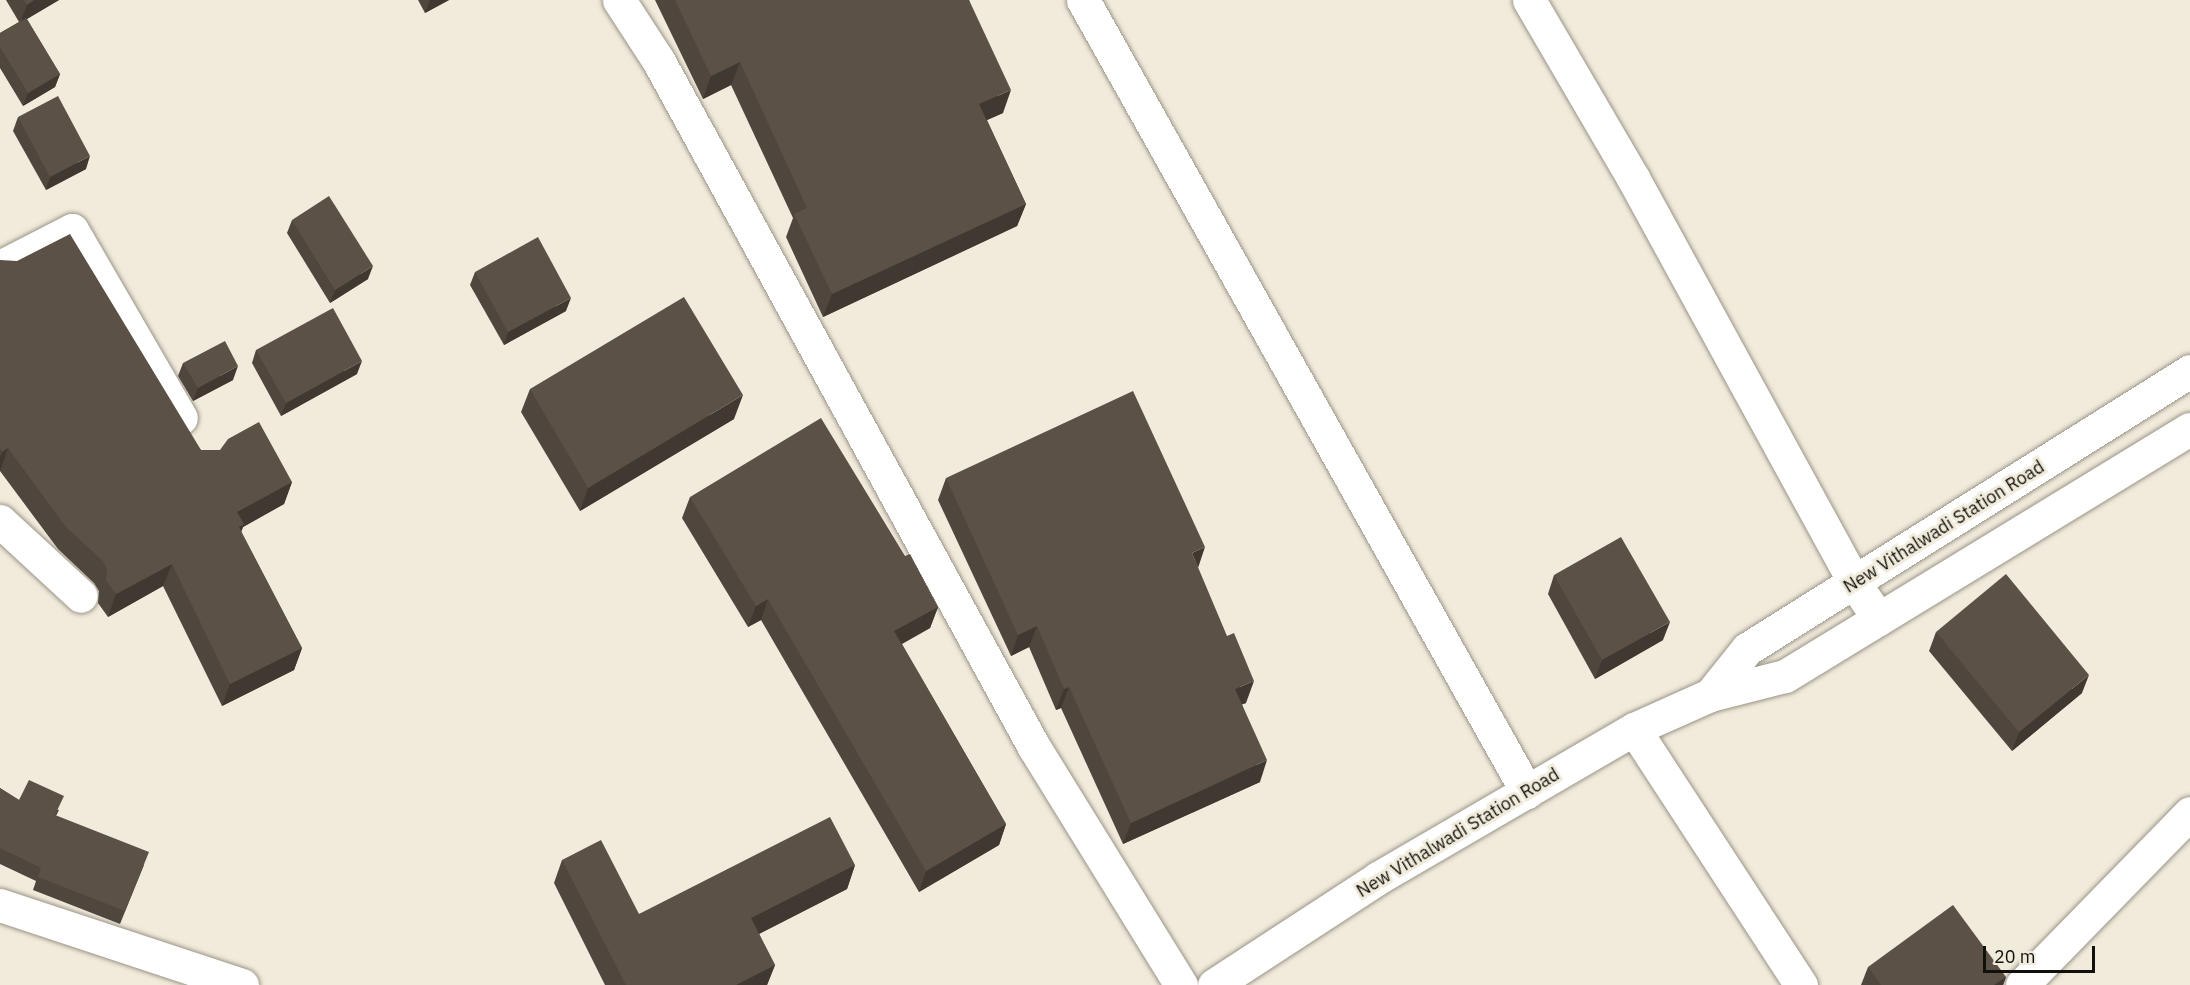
<!DOCTYPE html>
<style>
body{margin:0}
#map{position:relative;width:2190px;height:985px;overflow:hidden;background:#f1ebdc;font-family:"IBM Plex Sans",sans-serif}
div>[style]{position:absolute}
.roads{filter:drop-shadow(0 0 2px #9a9487) drop-shadow(0 0 2px #9a9487)}
.minor>*{height:33px;margin:-16.5px;padding:0 16.5px;transform-origin:16.5px;border-radius:16.5px;background:#fff}
.wall>*{inset:0;background:#4f463d}
.shaded-wall>*{inset:0;background:#403932}
.building>*{inset:0;background:#5c5147}
span{translate:-50% -50%;white-space:nowrap;text-align:center;line-height:1.15;-webkit-text-stroke:6px #f1ebdc;paint-order:stroke}
.street-label{font-size:18px;color:#12100b}
.scale{position:absolute;left:1983px;top:946px;width:112px;height:27px;box-sizing:border-box;border:3px solid #12100b;border-top:0;padding-left:8px;font-size:18px;line-height:21px;white-space:nowrap;color:#12100b;-webkit-text-stroke:4px #f1ebdc;paint-order:stroke}
</style>
<div id="map">
<div class="roads">
<div class="minor">
<i style="left:619px;top:0;width:72px;rotate:57deg"></i>
<i style="left:658px;top:60px;width:783px;rotate:61.31deg"></i>
<i style="left:1034px;top:747px;width:280px;rotate:58.3deg"></i>
<i style="left:1083px;top:0;width:908px;rotate:60.72deg"></i>
<i style="left:1529px;top:0;width:206px;rotate:59.7deg"></i>
<i style="left:1633px;top:178px;width:463px;rotate:61.3deg"></i>
<i style="left:1855px;top:584px;width:42px;rotate:55.6deg"></i>
<i style="left:0;top:267px;width:81px;rotate:-27.2deg"></i>
<i style="left:72px;top:230px;width:217px;rotate:59.9deg"></i>
<i style="left:0;top:521px;width:110px;rotate:42.8deg"></i>
<i style="left:1710px;top:695px;width:59px;rotate:-51.2deg"></i>
<i style="left:1747px;top:649px;width:523px;rotate:-32.11deg"></i>
<i style="left:1634px;top:729px;width:306px;rotate:56.9deg"></i>
<i style="left:0;top:905px;width:255px;rotate:18.3deg"></i>
<i style="left:1214px;top:985px;width:196px;rotate:-33.1deg"></i>
<i style="left:1378px;top:878px;width:296px;rotate:-30.2deg"></i>
<i style="left:1634px;top:729px;width:83px;rotate:-24.1deg"></i>
<i style="left:1710px;top:695px;width:77px;rotate:-14.2deg"></i>
<i style="left:1785px;top:676px;width:474px;rotate:-31.4deg"></i>
<i style="left:2022px;top:985px;width:240px;rotate:-45.7deg"></i>
</div>
</div>
<div class="wall">
<i style="clip-path:polygon(6px 0,59px 0,27px 19px,60px 74px,55px 87px,23px 106px,0 68px,0 33px,19px 22px)"></i>
<i style="clip-path:polygon(418px 0,449px 0,425px 13px)"></i>
<i style="clip-path:polygon(655px 0,969px 0,1003px 113px,987px 120px,1026px 204px,1017px 226px,823px 317px,786px 237px,793px 218px,731px 85px,703px 99px)"></i>
<i style="clip-path:polygon(18px 117px,86px 169px,46px 190px,13px 131px)"></i>
<i style="clip-path:polygon(292px 220px,368px 279px,330px 303px,287px 233px)"></i>
<i style="clip-path:polygon(0 260px,201px 450px,292px 482px,284px 504px,243px 527px,241px 532px,302px 648px,294px 670px,222px 706px,163px 586px,108px 617px,98px 603px,99px 591px,94px 583px,58px 549px,0 471px)"></i>
<i style="clip-path:polygon(475px 272px,566px 311px,504px 345px,470px 285px)"></i>
<i style="clip-path:polygon(256px 350px,357px 374px,281px 416px,252px 363px)"></i>
<i style="clip-path:polygon(183px 363px,233px 380px,193px 401px,178px 376px)"></i>
<i style="clip-path:polygon(530px 389px,734px 419px,580px 511px,521px 412px)"></i>
<i style="clip-path:polygon(946px 478px,1198px 568px,1246px 703px,1242px 704px,1260px 782px,1123px 844px,1061px 708px,1056px 710px,1029px 647px,1011px 656px,938px 500px)"></i>
<i style="clip-path:polygon(690px 497px,905px 556px,938px 607px,930px 628px,902px 644px,1006px 824px,999px 845px,919px 892px,761px 620px,748px 627px,682px 518px)"></i>
<i style="clip-path:polygon(1554px 575px,1663px 640px,1595px 679px,1548px 594px)"></i>
<i style="clip-path:polygon(1936px 632px,2082px 693px,2012px 751px,1929px 651px)"></i>
<i style="clip-path:polygon(0 788px,19px 800px,59px 810px,56px 816px,144px 865px,120px 924px,33px 890px,36px 881px,0 864px)"></i>
<i style="clip-path:polygon(562px 860px,639px 914px,855px 865px,847px 889px,759px 934px,775px 965px,767px 985px,605px 985px,554px 883px)"></i>
<i style="clip-path:polygon(1868px 967px,2006px 977px,2003px 985px,1861px 985px)"></i>
</div>
<div class="shaded-wall">
<i style="clip-path:polygon(34px 0,59px 0,20px 23px,27px 5px)"></i>
<i style="clip-path:polygon(430px 0,449px 0,425px 13px)"></i>
<i style="clip-path:polygon(740px 62px,731px 85px,703px 99px,711px 76px)"></i>
<i style="clip-path:polygon(60px 74px,55px 87px,23px 106px,28px 93px)"></i>
<i style="clip-path:polygon(1011px 90px,1003px 113px,971px 127px,979px 104px)"></i>
<i style="clip-path:polygon(90px 156px,86px 169px,46px 190px,50px 177px)"></i>
<i style="clip-path:polygon(1026px 204px,1017px 226px,823px 317px,832px 294px)"></i>
<i style="clip-path:polygon(373px 266px,368px 279px,330px 303px,335px 290px)"></i>
<i style="clip-path:polygon(571px 298px,566px 311px,504px 345px,508px 332px)"></i>
<i style="clip-path:polygon(362px 361px,357px 374px,281px 416px,286px 403px)"></i>
<i style="clip-path:polygon(238px 366px,233px 380px,193px 401px,198px 388px)"></i>
<i style="clip-path:polygon(743px 395px,734px 419px,580px 511px,588px 488px)"></i>
<i style="clip-path:polygon(8px 448px,0 471px,0 458px,2px 452px)"></i>
<i style="clip-path:polygon(292px 482px,284px 504px,243px 527px,236px 546px,237px 512px)"></i>
<i style="clip-path:polygon(1205px 547px,1198px 568px,1192px 553px)"></i>
<i style="clip-path:polygon(172px 564px,163px 586px,108px 617px,116px 594px)"></i>
<i style="clip-path:polygon(768px 599px,761px 620px,748px 627px,756px 606px)"></i>
<i style="clip-path:polygon(938px 607px,930px 628px,887px 652px,894px 631px)"></i>
<i style="clip-path:polygon(1670px 622px,1663px 640px,1595px 679px,1602px 660px)"></i>
<i style="clip-path:polygon(1037px 626px,1029px 647px,1011px 656px,1018px 635px)"></i>
<i style="clip-path:polygon(302px 648px,294px 670px,222px 706px,230px 684px)"></i>
<i style="clip-path:polygon(2089px 675px,2082px 693px,2012px 751px,2019px 732px)"></i>
<i style="clip-path:polygon(1254px 681px,1246px 703px,1227px 710px,1235px 689px)"></i>
<i style="clip-path:polygon(1069px 687px,1061px 708px,1056px 710px,1064px 689px)"></i>
<i style="clip-path:polygon(1267px 760px,1260px 782px,1123px 844px,1131px 823px)"></i>
<i style="clip-path:polygon(1006px 824px,999px 845px,919px 892px,926px 871px)"></i>
<i style="clip-path:polygon(855px 865px,847px 889px,743px 942px,751px 918px)"></i>
<i style="clip-path:polygon(775px 965px,767px 985px,736px 985px)"></i>
<i style="clip-path:polygon(2006px 977px,2003px 985px,1994px 985px)"></i>
</div>
<div class="building">
<i style="clip-path:polygon(24px 0,34px 0,27px 5px)"></i>
<i style="clip-path:polygon(675px 0,969px 0,1011px 90px,979px 104px,1026px 204px,832px 294px,794px 214px,807px 208px,740px 62px,711px 76px)"></i>
<i style="clip-path:polygon(26px 18px,60px 74px,28px 93px,0 47px,0 33px)"></i>
<i style="clip-path:polygon(58px 96px,90px 156px,50px 177px,18px 117px)"></i>
<i style="clip-path:polygon(329px 196px,373px 266px,335px 290px,292px 220px)"></i>
<i style="clip-path:polygon(70px 234px,201px 450px,220px 450px,228px 439px,259px 422px,292px 482px,237px 512px,244px 524px,239px 527px,302px 648px,230px 684px,172px 564px,116px 594px,106px 581px,107px 569px,102px 560px,66px 527px,8px 448px,2px 452px,0 448px,0 260px,17px 261px)"></i>
<i style="clip-path:polygon(538px 237px,571px 298px,508px 332px,475px 272px)"></i>
<i style="clip-path:polygon(684px 297px,743px 395px,588px 488px,530px 389px)"></i>
<i style="clip-path:polygon(333px 308px,362px 361px,286px 403px,256px 350px)"></i>
<i style="clip-path:polygon(225px 341px,238px 366px,198px 388px,183px 363px)"></i>
<i style="clip-path:polygon(1133px 391px,1205px 547px,1192px 553px,1227px 636px,1234px 633px,1254px 681px,1235px 689px,1267px 760px,1131px 823px,1069px 687px,1064px 689px,1037px 626px,1018px 635px,946px 478px)"></i>
<i style="clip-path:polygon(821px 418px,905px 556px,910px 554px,938px 607px,894px 631px,1006px 824px,926px 871px,768px 599px,756px 606px,690px 497px)"></i>
<i style="clip-path:polygon(1621px 537px,1670px 622px,1602px 660px,1554px 575px)"></i>
<i style="clip-path:polygon(2006px 574px,2089px 675px,2019px 732px,1936px 632px)"></i>
<i style="clip-path:polygon(29px 780px,64px 796px,55px 815px,149px 852px,125px 911px,38px 877px,41px 868px,0 848px,0 788px,19px 800px)"></i>
<i style="clip-path:polygon(830px 817px,855px 865px,751px 918px,775px 965px,736px 985px,626px 985px,562px 860px,601px 840px,639px 914px)"></i>
<i style="clip-path:polygon(1953px 905px,2006px 977px,1994px 985px,1881px 985px,1868px 967px)"></i>
</div>
<div class="street-label">
<span style="left:1944px;top:527px;rotate:-32deg">New Vithalwadi Station Road</span>
<span style="left:1458px;top:833px;rotate:-31deg">New Vithalwadi Station Road</span>
</div>
<div class="scale">20 m</div>
</div>
